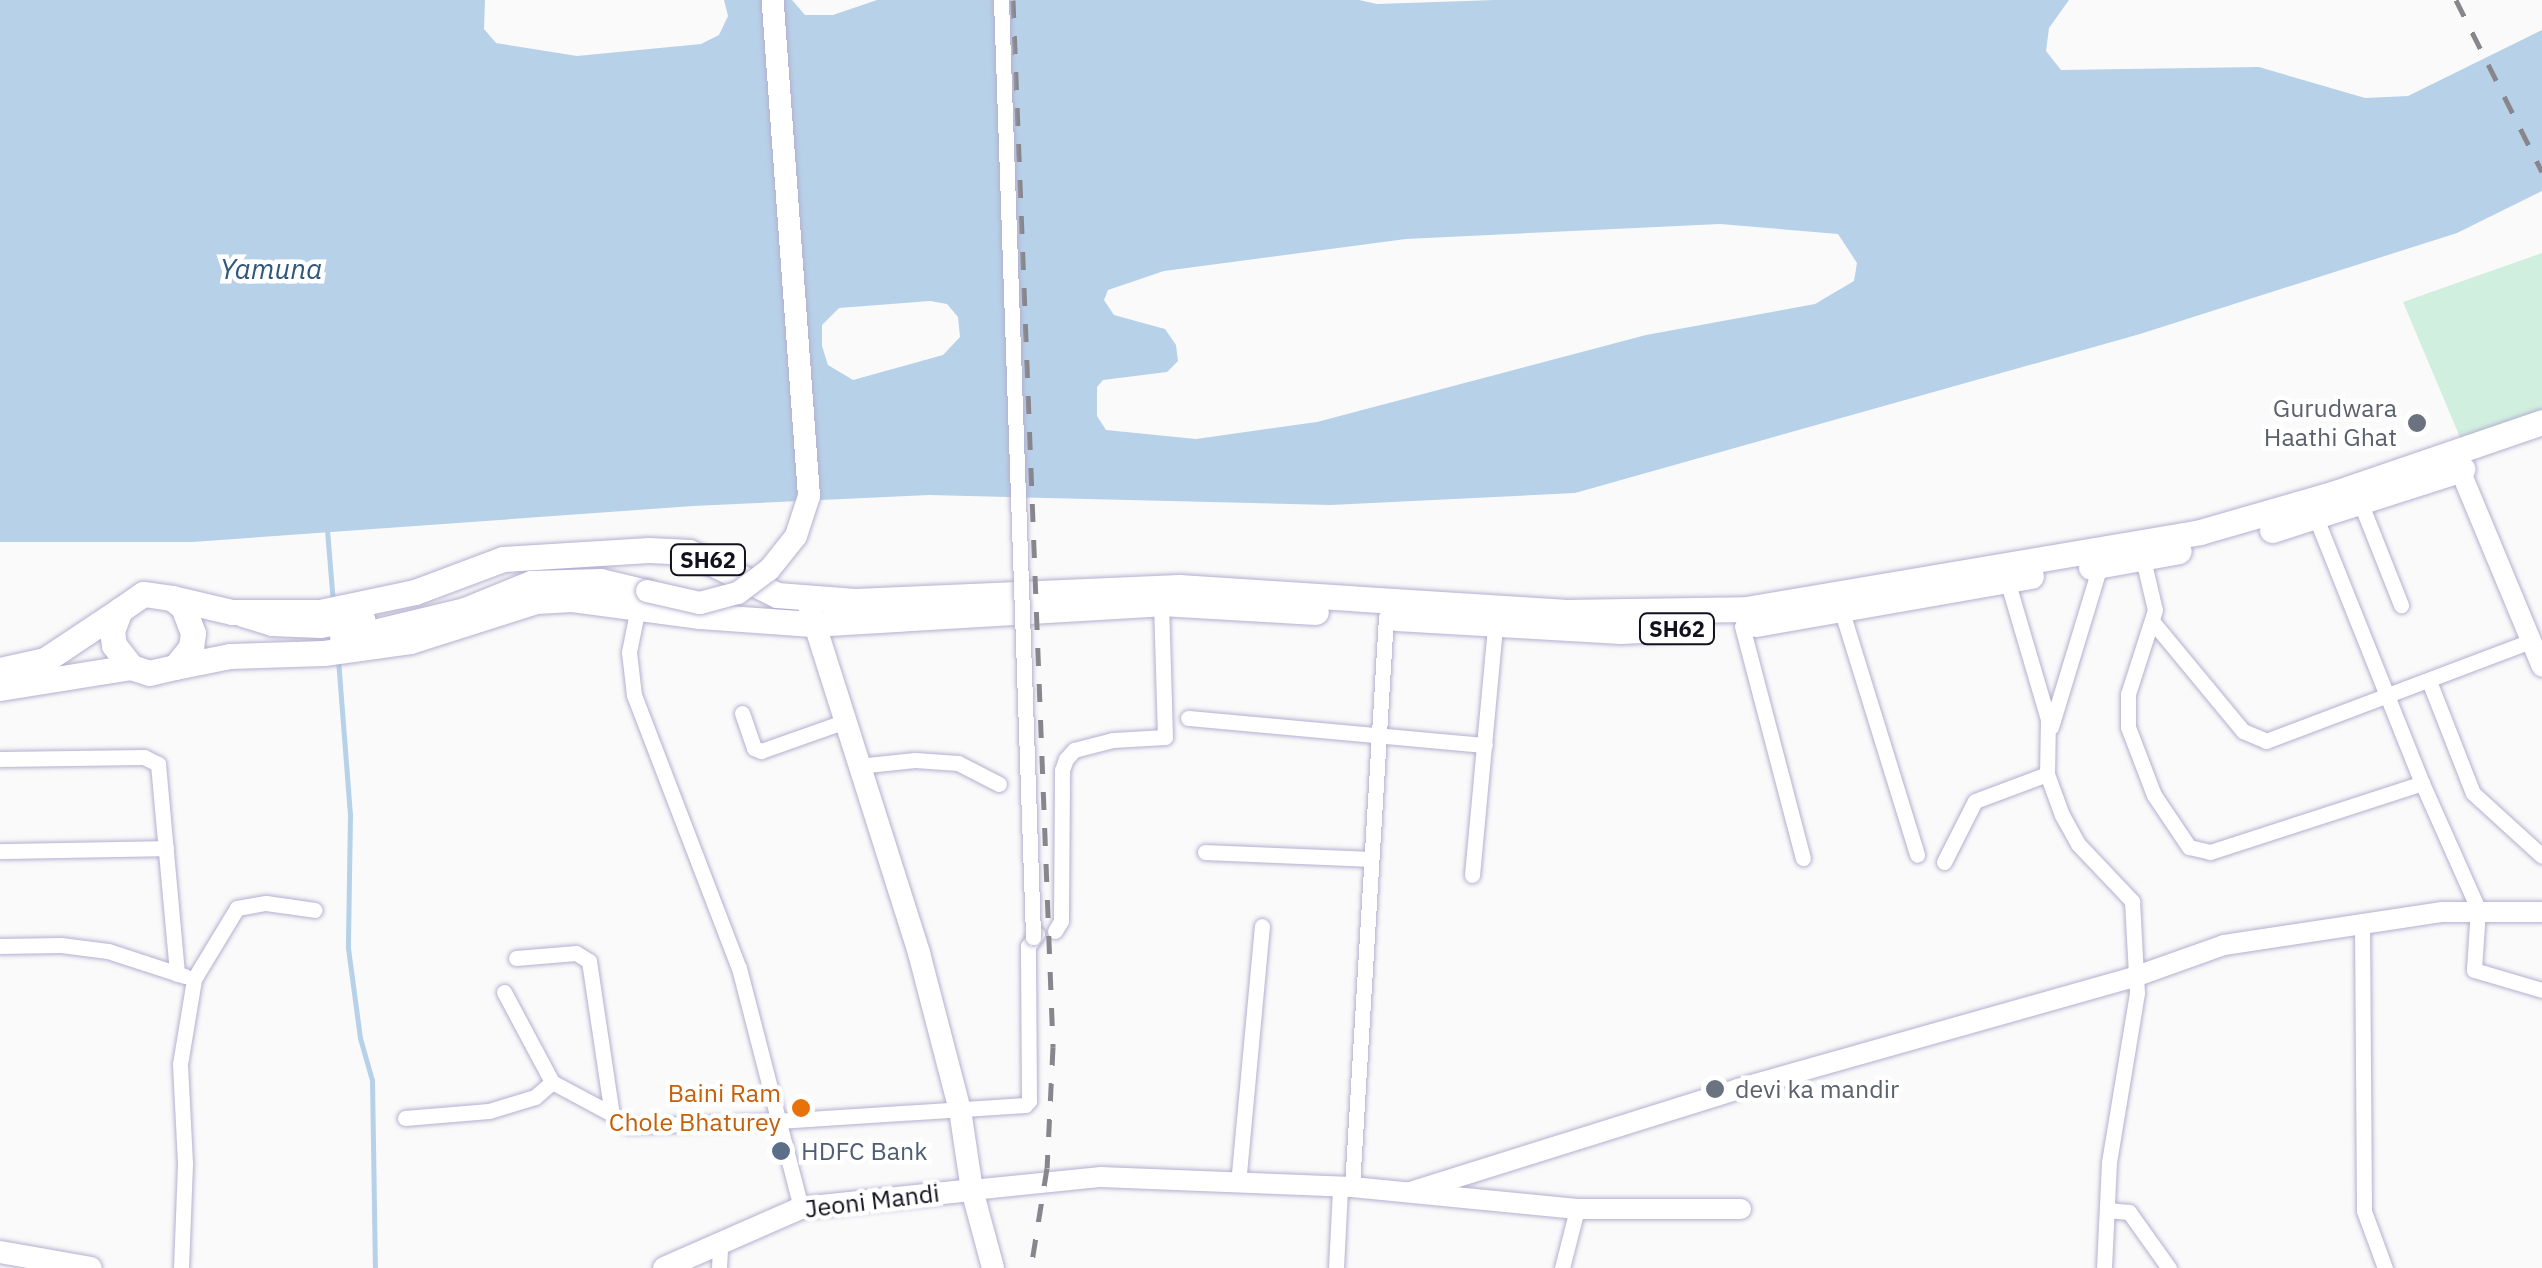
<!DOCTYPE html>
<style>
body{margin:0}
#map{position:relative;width:2542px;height:1268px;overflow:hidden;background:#fafafa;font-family:"IBM Plex Sans",sans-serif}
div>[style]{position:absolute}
.green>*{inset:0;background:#d0efdf}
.water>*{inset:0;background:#b7d1e9}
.stream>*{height:5px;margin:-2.5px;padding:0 2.5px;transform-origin:2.5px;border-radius:2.5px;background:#b7d1e9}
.roads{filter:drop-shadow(0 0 2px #b4afcf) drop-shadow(0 0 2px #b4afcf)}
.minor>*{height:15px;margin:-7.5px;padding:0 7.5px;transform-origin:7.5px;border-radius:7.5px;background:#fff}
.tertiary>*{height:20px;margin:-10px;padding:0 10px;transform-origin:10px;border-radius:10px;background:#fff}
.secondary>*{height:22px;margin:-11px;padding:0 11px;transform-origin:11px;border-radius:11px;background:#fff}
.primary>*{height:25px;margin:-12.5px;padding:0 12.5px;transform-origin:12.5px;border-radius:12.5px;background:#fff}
.rail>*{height:5px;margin-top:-2.5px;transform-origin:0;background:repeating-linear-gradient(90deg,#87868c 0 18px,transparent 0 36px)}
.bridges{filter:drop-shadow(0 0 2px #b4afcf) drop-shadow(0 0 2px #b4afcf)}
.minor-bridge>*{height:15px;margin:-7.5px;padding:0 7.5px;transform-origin:7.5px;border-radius:7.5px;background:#fff}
.secondary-bridge>*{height:22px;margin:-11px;padding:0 11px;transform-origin:11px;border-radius:11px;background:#fff}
.dots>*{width:28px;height:28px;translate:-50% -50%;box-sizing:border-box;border:5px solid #fff;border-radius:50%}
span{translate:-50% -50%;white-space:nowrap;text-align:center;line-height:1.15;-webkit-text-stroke:9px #fff;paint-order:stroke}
.shield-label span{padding:2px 8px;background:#fff;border:2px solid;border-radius:8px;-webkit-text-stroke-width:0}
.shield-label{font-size:22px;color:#13111d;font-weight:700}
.worship-label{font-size:25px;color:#5b616d}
.right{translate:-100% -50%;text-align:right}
.left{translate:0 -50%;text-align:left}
.food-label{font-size:25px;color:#c56008}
.service-label{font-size:25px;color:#4e5e75}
.street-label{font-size:25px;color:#13111d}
.water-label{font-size:28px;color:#31577b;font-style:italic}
</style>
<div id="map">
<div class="green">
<i style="clip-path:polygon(2542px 253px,2542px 411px,2462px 442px,2403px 302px)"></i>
</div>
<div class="water">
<i style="clip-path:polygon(evenodd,0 0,485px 0,484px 29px,496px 43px,577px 56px,701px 44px,719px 35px,728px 16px,724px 0,792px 0,805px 15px,833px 15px,877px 0,1359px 0,1377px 4px,1495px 0,2069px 0,2049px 28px,2046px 51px,2061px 70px,2259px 67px,2365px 98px,2408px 96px,2542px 30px,2542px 191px,2457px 233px,2140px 334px,1575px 493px,1331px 505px,929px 495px,693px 506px,192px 542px,0 542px,0 0,1720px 224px,1838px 234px,1857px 263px,1854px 281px,1815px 304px,1646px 335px,1317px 422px,1196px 439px,1106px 430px,1097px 416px,1097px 387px,1103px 380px,1167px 372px,1178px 361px,1176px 345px,1165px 329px,1114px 315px,1104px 300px,1108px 290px,1164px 271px,1406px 239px,1720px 224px,0 0,930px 301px,947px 304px,958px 317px,960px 337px,943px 355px,853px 380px,828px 365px,822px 346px,822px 325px,839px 308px,930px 301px)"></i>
</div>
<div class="stream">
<i style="left:327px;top:530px;width:73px;rotate:85.3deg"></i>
<i style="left:338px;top:659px;width:155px;rotate:85.6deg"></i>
<i style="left:350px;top:814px;width:134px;rotate:90.9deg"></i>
<i style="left:348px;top:948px;width:91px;rotate:82.4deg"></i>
<i style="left:360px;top:1038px;width:44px;rotate:74.1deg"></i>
<i style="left:372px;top:1080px;width:188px;rotate:89.1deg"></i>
</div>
<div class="roads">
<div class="minor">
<i style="left:2361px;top:504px;width:109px;rotate:68.4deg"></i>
<i style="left:2316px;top:518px;width:285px;rotate:68.2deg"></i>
<i style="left:2422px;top:783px;width:138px;rotate:66deg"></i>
<i style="left:2478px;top:909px;width:61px;rotate:93.8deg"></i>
<i style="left:2474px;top:970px;width:71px;rotate:16.4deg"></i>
<i style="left:2143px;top:559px;width:52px;rotate:76.8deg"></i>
<i style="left:2155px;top:610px;width:88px;rotate:107.8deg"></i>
<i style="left:2128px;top:694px;width:33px;rotate:90deg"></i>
<i style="left:2128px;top:727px;width:73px;rotate:69.1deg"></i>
<i style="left:2154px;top:795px;width:63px;rotate:56.1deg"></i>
<i style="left:2189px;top:847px;width:22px;rotate:13deg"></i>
<i style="left:2210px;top:852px;width:223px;rotate:-18deg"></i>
<i style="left:2007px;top:580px;width:145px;rotate:73.6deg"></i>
<i style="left:2048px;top:719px;width:55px;rotate:91deg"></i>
<i style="left:2047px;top:774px;width:44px;rotate:69.9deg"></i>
<i style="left:2062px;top:815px;width:33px;rotate:61deg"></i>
<i style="left:2078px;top:844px;width:79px;rotate:46.5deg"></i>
<i style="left:2132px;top:901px;width:92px;rotate:86.9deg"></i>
<i style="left:2137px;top:993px;width:171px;rotate:99.4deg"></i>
<i style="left:2109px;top:1162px;width:106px;rotate:92.7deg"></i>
<i style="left:638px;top:607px;width:46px;rotate:101.3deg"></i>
<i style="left:629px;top:652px;width:43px;rotate:83.4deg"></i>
<i style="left:634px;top:695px;width:292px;rotate:69deg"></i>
<i style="left:739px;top:968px;width:248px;rotate:75.5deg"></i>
<i style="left:1842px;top:612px;width:254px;rotate:72.8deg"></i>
<i style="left:2152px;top:621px;width:143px;rotate:50.4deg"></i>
<i style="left:2243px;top:731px;width:25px;rotate:23deg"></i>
<i style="left:2266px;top:741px;width:283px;rotate:-20.7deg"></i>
<i style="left:1742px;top:626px;width:240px;rotate:75.3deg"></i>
<i style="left:2429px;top:681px;width:120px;rotate:68.6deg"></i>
<i style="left:2473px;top:793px;width:93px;rotate:42.4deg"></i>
<i style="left:742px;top:713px;width:37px;rotate:71deg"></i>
<i style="left:754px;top:748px;width:8px;rotate:23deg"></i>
<i style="left:761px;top:751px;width:87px;rotate:-19.5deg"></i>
<i style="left:1188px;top:718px;width:298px;rotate:5.2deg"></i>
<i style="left:2051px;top:727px;width:168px;rotate:-73.1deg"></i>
<i style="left:0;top:759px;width:144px;rotate:-0.8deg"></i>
<i style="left:144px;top:757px;width:16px;rotate:27deg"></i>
<i style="left:158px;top:764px;width:211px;rotate:84.8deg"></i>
<i style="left:858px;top:766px;width:57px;rotate:-6deg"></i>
<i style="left:915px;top:760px;width:43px;rotate:4deg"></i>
<i style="left:958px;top:763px;width:46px;rotate:27.1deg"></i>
<i style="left:0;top:851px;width:166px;rotate:-1deg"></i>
<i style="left:1205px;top:852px;width:166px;rotate:2.4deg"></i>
<i style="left:1944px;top:862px;width:68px;rotate:-63.1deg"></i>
<i style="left:1975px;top:801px;width:77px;rotate:-20.6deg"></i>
<i style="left:1472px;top:875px;width:251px;rotate:-84.7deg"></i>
<i style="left:2362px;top:921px;width:290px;rotate:89.6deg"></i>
<i style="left:2364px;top:1211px;width:61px;rotate:69.8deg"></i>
<i style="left:1055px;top:931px;width:12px;rotate:-59deg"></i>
<i style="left:1061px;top:921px;width:151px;rotate:-89.6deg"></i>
<i style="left:1062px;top:770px;width:12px;rotate:-70deg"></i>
<i style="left:1066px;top:759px;width:12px;rotate:-48deg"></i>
<i style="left:1074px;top:750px;width:40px;rotate:-14.4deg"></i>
<i style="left:1113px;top:740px;width:52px;rotate:-3.3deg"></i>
<i style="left:1165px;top:737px;width:134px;rotate:-91.7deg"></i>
<i style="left:0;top:946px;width:61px;rotate:-0.9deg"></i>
<i style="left:61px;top:945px;width:47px;rotate:7.3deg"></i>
<i style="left:108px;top:951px;width:81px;rotate:18deg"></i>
<i style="left:516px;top:958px;width:60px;rotate:-4.8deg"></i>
<i style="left:576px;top:953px;width:15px;rotate:32deg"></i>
<i style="left:589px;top:961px;width:155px;rotate:81.5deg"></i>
<i style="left:612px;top:1114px;width:10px;rotate:45deg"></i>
<i style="left:619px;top:1121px;width:10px;rotate:29deg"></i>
<i style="left:628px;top:1126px;width:150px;rotate:-1.9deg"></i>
<i style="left:778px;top:1121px;width:248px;rotate:-3.7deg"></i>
<i style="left:1025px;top:1105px;width:6px;rotate:-45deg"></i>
<i style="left:1029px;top:1101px;width:155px;rotate:-90.4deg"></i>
<i style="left:1028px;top:946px;width:15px;rotate:-53deg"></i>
<i style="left:504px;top:992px;width:102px;rotate:61.9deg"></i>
<i style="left:552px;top:1082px;width:68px;rotate:28.1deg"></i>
<i style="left:405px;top:1118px;width:84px;rotate:-4.8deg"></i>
<i style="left:489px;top:1111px;width:48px;rotate:-16.9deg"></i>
<i style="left:535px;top:1097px;width:23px;rotate:-41deg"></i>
<i style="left:1238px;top:1184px;width:259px;rotate:-84.7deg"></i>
<i style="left:1352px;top:1187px;width:571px;rotate:-86.59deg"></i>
<i style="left:2107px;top:1210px;width:22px;rotate:5deg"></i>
<i style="left:2129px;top:1212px;width:69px;rotate:54.5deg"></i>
<i style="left:181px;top:1268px;width:105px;rotate:-87.8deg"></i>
<i style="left:185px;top:1163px;width:99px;rotate:-92.9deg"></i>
<i style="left:180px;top:1064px;width:86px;rotate:-80.6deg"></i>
<i style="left:194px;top:979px;width:83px;rotate:-58.8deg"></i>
<i style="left:237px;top:908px;width:29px;rotate:-10deg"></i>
<i style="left:266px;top:903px;width:49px;rotate:8.1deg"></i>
<i style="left:719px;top:1268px;width:22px;rotate:-87deg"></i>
<i style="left:1336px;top:1268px;width:80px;rotate:-87.1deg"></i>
<i style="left:1562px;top:1268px;width:61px;rotate:-75.7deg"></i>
</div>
<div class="tertiary">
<i style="left:2460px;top:470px;width:213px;rotate:67.4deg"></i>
<i style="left:972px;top:1190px;width:130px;rotate:-5.8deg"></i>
<i style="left:1101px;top:1177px;width:251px;rotate:2.3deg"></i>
<i style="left:1352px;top:1187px;width:226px;rotate:5.6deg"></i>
<i style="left:1577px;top:1209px;width:164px"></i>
<i style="left:1410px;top:1192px;width:344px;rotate:-17.4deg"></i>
<i style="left:1738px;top:1089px;width:415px;rotate:-15.8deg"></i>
<i style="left:2137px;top:976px;width:92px;rotate:-19.6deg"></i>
<i style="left:2224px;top:945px;width:221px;rotate:-8.6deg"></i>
<i style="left:2443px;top:912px;width:99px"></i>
</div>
<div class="secondary">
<i style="left:809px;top:606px;width:364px;rotate:72.4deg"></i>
<i style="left:919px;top:953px;width:162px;rotate:75.4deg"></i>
<i style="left:960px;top:1110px;width:81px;rotate:81.5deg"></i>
<i style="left:972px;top:1190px;width:81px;rotate:74.9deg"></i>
<i style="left:243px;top:616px;width:30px;rotate:17deg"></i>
<i style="left:272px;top:625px;width:49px;rotate:2.3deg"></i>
<i style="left:321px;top:627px;width:44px;rotate:-9.2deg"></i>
<i style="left:341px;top:639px;width:128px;rotate:-13.6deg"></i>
<i style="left:465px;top:609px;width:71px;rotate:-22.2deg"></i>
<i style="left:531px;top:582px;width:70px;rotate:-1.6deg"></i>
<i style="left:601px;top:580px;width:47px;rotate:13.4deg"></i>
<i style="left:0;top:1252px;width:92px;rotate:10deg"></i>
<i style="left:664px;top:1268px;width:150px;rotate:-23.7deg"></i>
<i style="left:801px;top:1208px;width:172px;rotate:-6deg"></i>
</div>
<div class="primary">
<i style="left:2272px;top:530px;width:200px;rotate:-17.8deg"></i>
<i style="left:2091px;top:567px;width:89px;rotate:-10.3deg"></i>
<i style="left:172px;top:598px;width:62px;rotate:13.1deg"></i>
<i style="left:232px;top:612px;width:88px"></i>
<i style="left:320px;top:612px;width:97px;rotate:-11.9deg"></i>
<i style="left:415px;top:592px;width:94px;rotate:-20.6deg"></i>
<i style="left:503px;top:559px;width:146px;rotate:-3.5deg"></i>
<i style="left:649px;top:550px;width:40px;rotate:2.9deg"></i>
<i style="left:689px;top:552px;width:98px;rotate:26deg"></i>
<i style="left:777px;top:595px;width:78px;rotate:4.4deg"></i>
<i style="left:855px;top:601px;width:324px;rotate:-2.5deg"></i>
<i style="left:1179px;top:587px;width:385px;rotate:3.7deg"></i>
<i style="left:1563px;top:612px;width:183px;rotate:-0.9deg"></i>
<i style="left:1746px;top:609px;width:460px;rotate:-9.6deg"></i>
<i style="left:2200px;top:532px;width:141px;rotate:-16.1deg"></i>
<i style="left:2335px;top:493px;width:219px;rotate:-18.9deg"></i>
<i style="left:1396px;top:618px;width:225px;rotate:3.3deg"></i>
<i style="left:1621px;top:631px;width:60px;rotate:-2.9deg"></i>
<i style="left:1756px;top:624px;width:279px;rotate:-9.9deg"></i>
<i style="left:175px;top:667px;width:56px;rotate:-11.3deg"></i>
<i style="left:230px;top:656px;width:94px;rotate:-1.8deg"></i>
<i style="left:324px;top:653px;width:87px;rotate:-7.9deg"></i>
<i style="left:410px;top:641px;width:132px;rotate:-17.6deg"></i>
<i style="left:536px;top:601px;width:36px;rotate:-3deg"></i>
<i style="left:572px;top:599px;width:129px;rotate:7.6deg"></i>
<i style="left:700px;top:616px;width:112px;rotate:4.1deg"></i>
<i style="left:812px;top:624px;width:350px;rotate:-3.4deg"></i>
<i style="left:1161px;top:603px;width:155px;rotate:3.3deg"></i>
<i style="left:0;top:670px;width:46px;rotate:-12.5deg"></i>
<i style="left:45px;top:660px;width:90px;rotate:-33.7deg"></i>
<i style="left:0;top:688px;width:133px;rotate:-9.1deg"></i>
<i style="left:131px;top:667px;width:19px;rotate:18deg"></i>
<i style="left:149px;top:673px;width:27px;rotate:-13deg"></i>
<i style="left:175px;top:667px;width:26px;rotate:-51deg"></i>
<i style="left:191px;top:647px;width:14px;rotate:-82deg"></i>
<i style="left:193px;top:633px;width:28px;rotate:-111deg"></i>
<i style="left:183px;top:607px;width:14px;rotate:-141deg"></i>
<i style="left:172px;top:598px;width:29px;rotate:-172deg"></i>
<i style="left:143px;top:594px;width:28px;rotate:145deg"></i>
<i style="left:120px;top:610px;width:22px;rotate:111deg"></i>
<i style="left:112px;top:631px;width:14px;rotate:82deg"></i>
<i style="left:114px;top:645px;width:28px;rotate:52deg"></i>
</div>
</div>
<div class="rail">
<i style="left:1013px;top:0;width:1048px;rotate:87.81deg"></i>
<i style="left:1053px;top:1047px;width:121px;rotate:92.8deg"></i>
<i style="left:1047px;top:1168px;width:101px;rotate:99.1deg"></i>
<i style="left:2456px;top:0;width:192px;rotate:63.4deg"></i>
</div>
<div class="bridges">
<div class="minor-bridge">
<i style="left:1001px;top:0;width:938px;rotate:88.04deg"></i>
</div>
<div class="secondary-bridge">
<i style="left:647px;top:591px;width:54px;rotate:12.8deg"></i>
<i style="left:700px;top:603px;width:39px;rotate:-15deg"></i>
<i style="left:738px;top:593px;width:39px;rotate:-37deg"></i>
<i style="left:769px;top:570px;width:43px;rotate:-51.5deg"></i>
<i style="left:796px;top:536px;width:42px;rotate:-72deg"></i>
<i style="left:809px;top:496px;width:497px;rotate:-94.2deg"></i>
</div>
</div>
<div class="dots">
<i style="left:2417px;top:423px;background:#6b7280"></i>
<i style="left:1715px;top:1089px;background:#6b7280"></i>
<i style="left:801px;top:1108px;background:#e8710a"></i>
<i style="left:781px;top:1151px;background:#5c6f8a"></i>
</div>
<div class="shield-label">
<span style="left:708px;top:560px">SH62</span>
<span style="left:1677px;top:629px">SH62</span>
</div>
<div class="worship-label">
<span class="right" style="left:2397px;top:423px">Gurudwara<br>Haathi Ghat</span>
<span class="left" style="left:1735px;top:1089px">devi ka mandir</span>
</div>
<div class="food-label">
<span class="right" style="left:781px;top:1108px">Baini Ram<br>Chole Bhaturey</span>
</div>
<div class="service-label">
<span class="left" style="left:801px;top:1151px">HDFC Bank</span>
</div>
<div class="street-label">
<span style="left:872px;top:1201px;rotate:-7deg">Jeoni Mandi</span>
</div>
<div class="water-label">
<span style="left:271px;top:269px">Yamuna</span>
</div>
</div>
